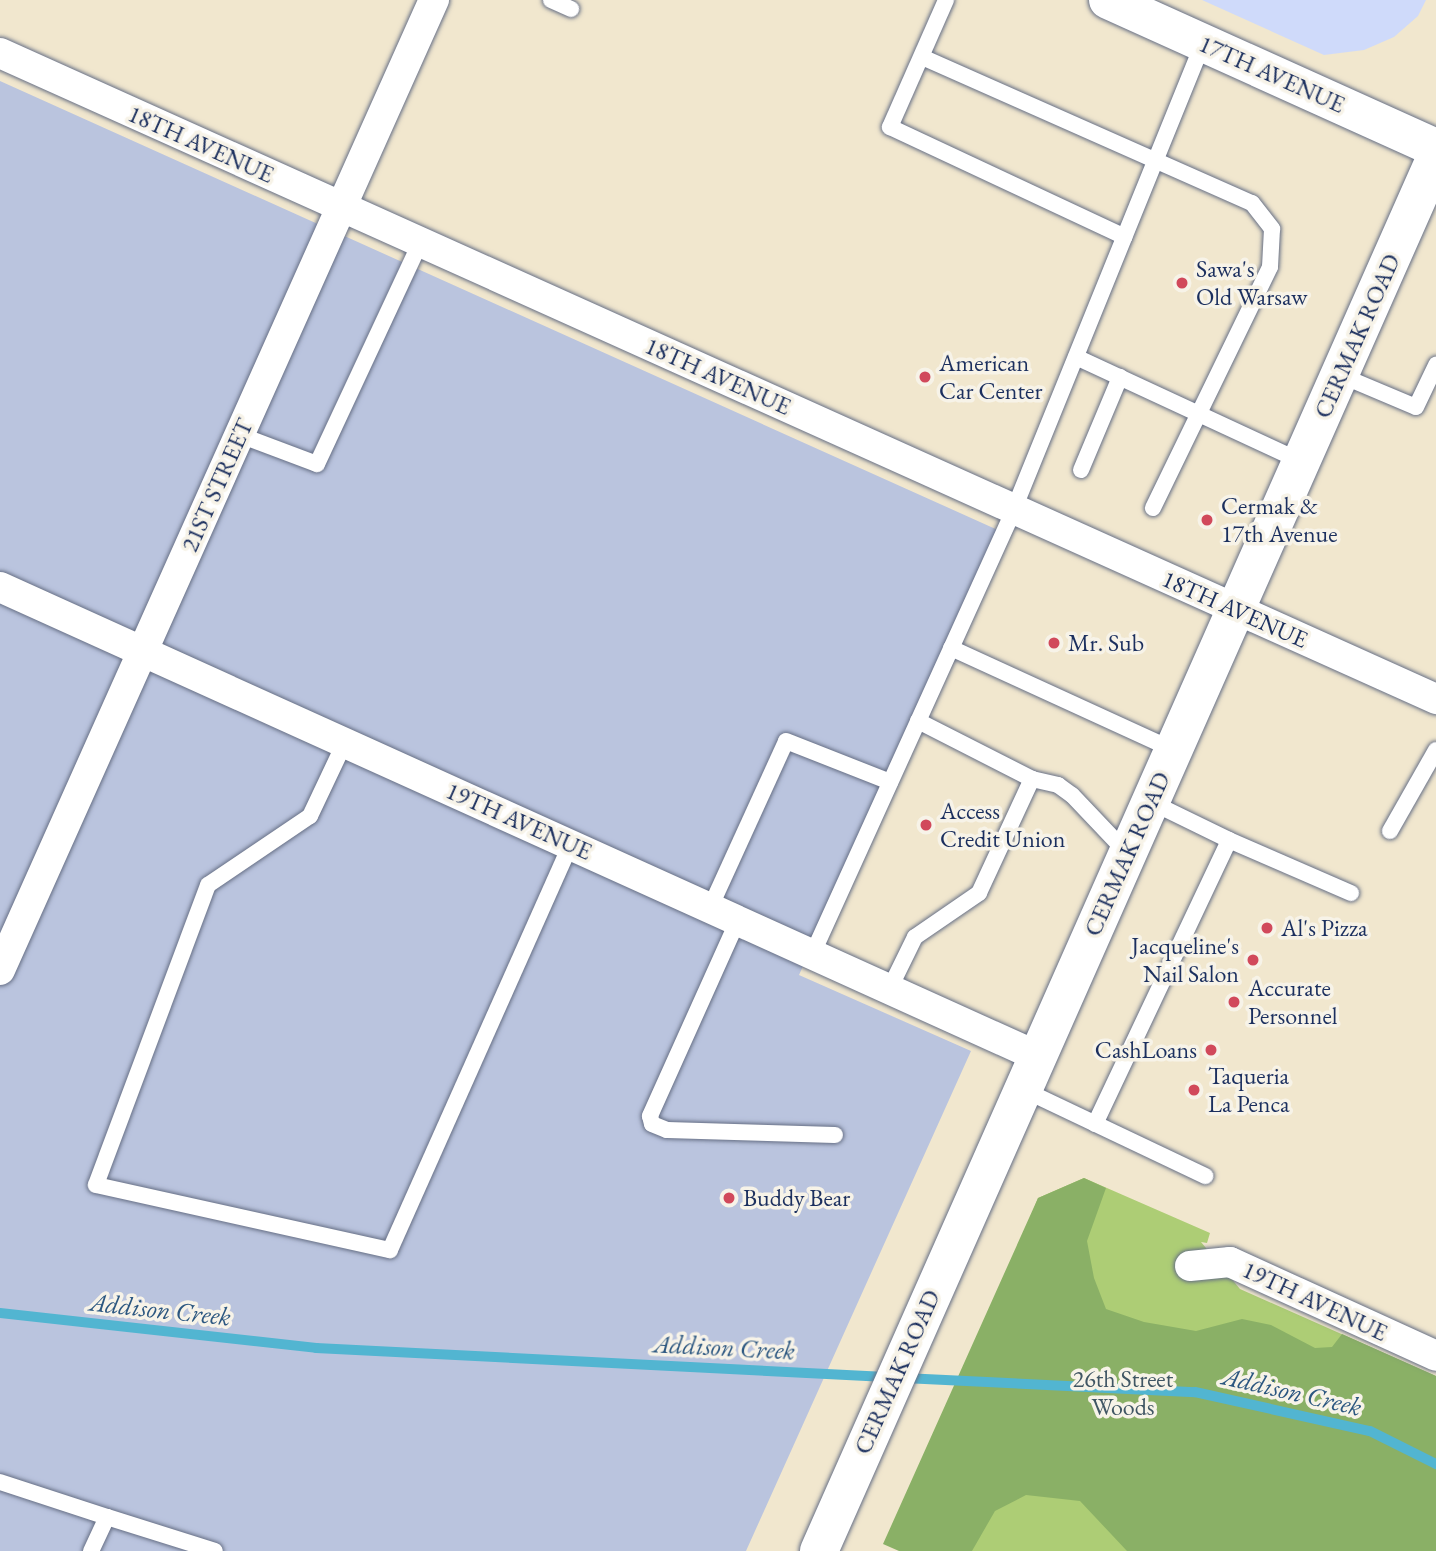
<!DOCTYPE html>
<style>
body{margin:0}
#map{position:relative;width:1436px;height:1551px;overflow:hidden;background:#f1e7ce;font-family:"EB Garamond",serif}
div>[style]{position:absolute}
.built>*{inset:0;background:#cfdafa}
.industrial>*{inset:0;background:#bac4de}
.green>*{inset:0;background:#adcd75}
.forest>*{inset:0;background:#8ab066}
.stream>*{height:10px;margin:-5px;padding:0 5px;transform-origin:5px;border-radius:5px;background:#52b5d1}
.roads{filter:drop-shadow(0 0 2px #666f85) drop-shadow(0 0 2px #666f85)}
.lane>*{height:16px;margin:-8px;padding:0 8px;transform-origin:8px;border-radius:8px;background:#fff}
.street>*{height:30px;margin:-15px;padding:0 15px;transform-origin:15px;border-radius:15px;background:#fff}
.secondary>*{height:38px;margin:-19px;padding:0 19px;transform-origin:19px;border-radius:19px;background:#fff}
.primary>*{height:38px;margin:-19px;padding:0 19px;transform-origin:19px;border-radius:19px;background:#fff}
.dots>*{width:19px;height:19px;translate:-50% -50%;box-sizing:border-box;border:4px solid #f7f3e8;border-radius:50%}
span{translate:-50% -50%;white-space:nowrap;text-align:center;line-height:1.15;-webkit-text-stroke:7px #f7f3e8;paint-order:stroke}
.street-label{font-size:24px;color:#1b2f5e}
.poi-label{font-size:24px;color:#1b2f5e}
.left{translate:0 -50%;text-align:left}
.right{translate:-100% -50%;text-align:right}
.park-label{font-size:24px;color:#405664}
.water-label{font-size:26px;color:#2c5780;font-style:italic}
</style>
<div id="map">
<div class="built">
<i style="clip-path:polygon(1202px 0,1426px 0,1418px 16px,1394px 37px,1364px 50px,1324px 55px)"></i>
</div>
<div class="industrial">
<i style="clip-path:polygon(0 81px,1000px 531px,799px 975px,971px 1051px,746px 1551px,0 1551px)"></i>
</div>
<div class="green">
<i style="clip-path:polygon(1084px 1178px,1210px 1233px,1207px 1243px,1201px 1242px,1240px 1289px,1436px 1376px,1436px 1551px,899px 1551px,1038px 1198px)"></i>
</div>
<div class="forest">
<i style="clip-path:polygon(1084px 1178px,1106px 1188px,1087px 1241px,1094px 1278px,1106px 1309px,1144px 1322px,1196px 1331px,1242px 1319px,1271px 1325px,1315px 1348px,1332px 1347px,1342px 1334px,1436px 1376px,1436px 1551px,1127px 1551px,1080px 1501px,1026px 1495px,995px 1511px,972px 1551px,899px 1551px,883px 1544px,1038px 1198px)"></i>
</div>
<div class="stream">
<i style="left:0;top:1313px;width:318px;rotate:6.3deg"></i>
<i style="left:316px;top:1348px;width:571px;rotate:2.91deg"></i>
<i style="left:904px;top:1378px;width:291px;rotate:2.8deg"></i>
<i style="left:1195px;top:1392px;width:179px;rotate:12.6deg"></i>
<i style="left:1370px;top:1431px;width:74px;rotate:26.6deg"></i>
</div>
<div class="roads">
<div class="lane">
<i style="left:551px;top:0;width:22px;rotate:24deg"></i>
<i style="left:946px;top:0;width:139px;rotate:113.8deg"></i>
<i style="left:890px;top:127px;width:259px;rotate:25.1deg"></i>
<i style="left:922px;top:57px;width:361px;rotate:23.9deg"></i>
<i style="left:1252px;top:203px;width:33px;rotate:52deg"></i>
<i style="left:1272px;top:229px;width:38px;rotate:93deg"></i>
<i style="left:1270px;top:267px;width:268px;rotate:115.9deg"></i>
<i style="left:1076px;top:357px;width:249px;rotate:24.9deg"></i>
<i style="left:1340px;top:375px;width:82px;rotate:22.8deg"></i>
<i style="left:1416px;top:407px;width:47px;rotate:-64.5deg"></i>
<i style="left:240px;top:435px;width:82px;rotate:20.6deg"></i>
<i style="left:317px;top:464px;width:244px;rotate:-65deg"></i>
<i style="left:1081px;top:470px;width:101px;rotate:-67.2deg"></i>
<i style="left:951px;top:648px;width:245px;rotate:24.6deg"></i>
<i style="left:345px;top:742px;width:82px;rotate:115.3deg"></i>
<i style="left:310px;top:816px;width:123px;rotate:145.9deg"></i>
<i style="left:208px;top:885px;width:320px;rotate:110.5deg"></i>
<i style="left:96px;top:1185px;width:301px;rotate:12.5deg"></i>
<i style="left:390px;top:1250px;width:445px;rotate:-66deg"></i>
<i style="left:1032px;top:779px;width:27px;rotate:13deg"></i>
<i style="left:1058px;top:785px;width:17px;rotate:36deg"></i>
<i style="left:1072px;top:795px;width:80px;rotate:46.5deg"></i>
<i style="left:1390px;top:831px;width:93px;rotate:-60.4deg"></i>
<i style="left:1229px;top:840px;width:133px;rotate:23.5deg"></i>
<i style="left:710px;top:908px;width:183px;rotate:-65.5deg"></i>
<i style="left:786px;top:741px;width:112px;rotate:21.5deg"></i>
<i style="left:738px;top:920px;width:215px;rotate:114.2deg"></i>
<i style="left:650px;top:1116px;width:8px;rotate:76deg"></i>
<i style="left:652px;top:1124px;width:16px;rotate:22deg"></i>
<i style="left:667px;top:1130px;width:168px;rotate:1.7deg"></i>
<i style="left:812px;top:955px;width:490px;rotate:-65.6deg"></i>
<i style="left:1014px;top:509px;width:503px;rotate:-67.92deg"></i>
<i style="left:889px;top:990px;width:59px;rotate:-63.9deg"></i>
<i style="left:915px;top:937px;width:78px;rotate:-34.5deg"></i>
<i style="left:979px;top:893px;width:126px;rotate:-65.1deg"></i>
<i style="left:1032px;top:779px;width:128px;rotate:-153deg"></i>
<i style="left:1022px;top:1089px;width:203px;rotate:25.4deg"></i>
<i style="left:1095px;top:1124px;width:314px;rotate:-64.7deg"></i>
<i style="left:1229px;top:840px;width:87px;rotate:-154deg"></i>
<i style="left:0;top:1482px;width:113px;rotate:18.1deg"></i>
<i style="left:107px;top:1517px;width:38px;rotate:115deg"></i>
<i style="left:107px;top:1517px;width:113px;rotate:17.5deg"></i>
</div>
<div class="street">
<i style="left:0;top:53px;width:1575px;rotate:24.22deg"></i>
<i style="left:0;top:587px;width:1138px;rotate:24.34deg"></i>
<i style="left:0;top:970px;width:1063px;rotate:-65.9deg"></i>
<i style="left:1190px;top:1266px;width:40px;rotate:-5.7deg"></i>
<i style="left:1230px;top:1262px;width:226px;rotate:24.5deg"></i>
</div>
<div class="secondary">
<i style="left:1108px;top:0;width:360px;rotate:24.3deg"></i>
</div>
<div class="primary">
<i style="left:819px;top:1551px;width:1524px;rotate:-66.13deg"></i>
</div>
</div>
<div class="dots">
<i style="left:1182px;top:283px;background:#d1495b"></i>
<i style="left:925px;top:377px;background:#d1495b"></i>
<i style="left:1207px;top:520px;background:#d1495b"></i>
<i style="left:1054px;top:643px;background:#d1495b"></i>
<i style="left:926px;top:825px;background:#d1495b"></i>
<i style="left:1267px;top:928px;background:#d1495b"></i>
<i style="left:1253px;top:960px;background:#d1495b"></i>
<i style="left:1234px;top:1002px;background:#d1495b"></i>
<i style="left:1211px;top:1050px;background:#d1495b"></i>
<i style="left:1194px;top:1090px;background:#d1495b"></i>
<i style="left:729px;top:1198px;background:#d1495b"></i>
</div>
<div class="street-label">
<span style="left:1272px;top:74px;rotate:24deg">17TH AVENUE</span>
<span style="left:201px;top:144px;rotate:24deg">18TH AVENUE</span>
<span style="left:1357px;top:336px;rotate:-66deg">CERMAK ROAD</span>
<span style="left:718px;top:376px;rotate:24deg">18TH AVENUE</span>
<span style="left:217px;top:485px;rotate:-66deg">21ST STREET</span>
<span style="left:1235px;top:609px;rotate:24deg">18TH AVENUE</span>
<span style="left:519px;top:821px;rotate:24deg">19TH AVENUE</span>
<span style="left:1127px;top:854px;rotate:-66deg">CERMAK ROAD</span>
<span style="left:1315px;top:1301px;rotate:25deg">19TH AVENUE</span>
<span style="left:897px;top:1372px;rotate:-66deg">CERMAK ROAD</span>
</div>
<div class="poi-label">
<span class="left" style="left:1196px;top:283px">Sawa's<br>Old Warsaw</span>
<span class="left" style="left:939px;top:377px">American<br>Car Center</span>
<span class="left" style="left:1221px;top:520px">Cermak &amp;<br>17th Avenue</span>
<span class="left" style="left:1068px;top:643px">Mr. Sub</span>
<span class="left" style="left:940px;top:825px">Access<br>Credit Union</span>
<span class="left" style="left:1281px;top:928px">Al's Pizza</span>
<span class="right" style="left:1239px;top:960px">Jacqueline's<br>Nail Salon</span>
<span class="left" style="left:1248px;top:1002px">Accurate<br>Personnel</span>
<span class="right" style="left:1197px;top:1050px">CashLoans</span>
<span class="left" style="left:1208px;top:1090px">Taqueria<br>La Penca</span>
<span class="left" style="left:743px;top:1198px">Buddy Bear</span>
</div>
<div class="park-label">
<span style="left:1123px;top:1393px">26th Street<br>Woods</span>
</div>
<div class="water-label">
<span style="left:160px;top:1310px;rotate:6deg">Addison Creek</span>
<span style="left:724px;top:1348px;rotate:3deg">Addison Creek</span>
<span style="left:1292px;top:1392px;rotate:13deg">Addison Creek</span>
</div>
</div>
